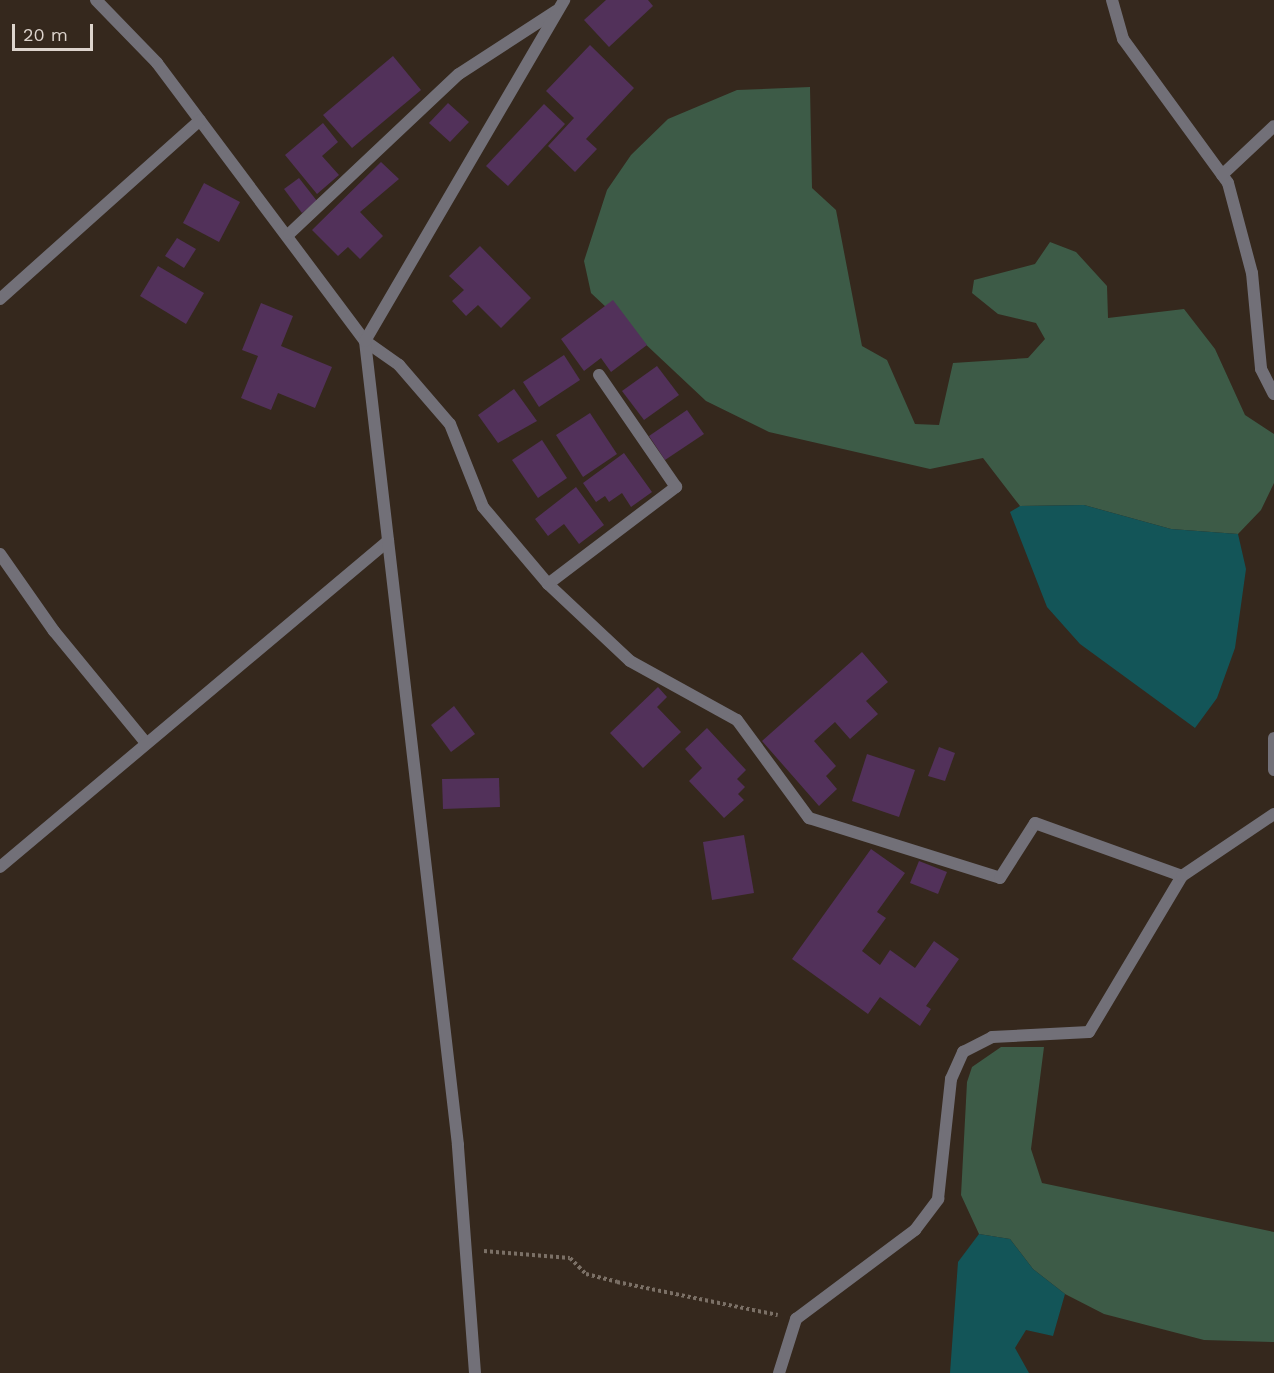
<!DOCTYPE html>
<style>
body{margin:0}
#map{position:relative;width:1274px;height:1373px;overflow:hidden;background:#35281d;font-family:"Work Sans",sans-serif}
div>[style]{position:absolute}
.green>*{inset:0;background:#3d5b47}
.water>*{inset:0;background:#135558}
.building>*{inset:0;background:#52315a}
.path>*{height:4px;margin-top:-2px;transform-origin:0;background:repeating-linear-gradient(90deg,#7b7066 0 3px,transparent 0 6px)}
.street>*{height:12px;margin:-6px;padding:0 6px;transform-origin:6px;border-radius:6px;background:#727078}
span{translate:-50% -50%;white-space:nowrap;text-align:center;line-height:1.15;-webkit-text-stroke:4.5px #35281d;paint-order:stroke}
.scale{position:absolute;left:12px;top:24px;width:81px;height:27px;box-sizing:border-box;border:3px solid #ddd4cd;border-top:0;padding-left:8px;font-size:18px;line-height:21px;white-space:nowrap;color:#ddd4cd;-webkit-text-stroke:4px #35281d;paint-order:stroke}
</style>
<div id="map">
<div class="green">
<i style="clip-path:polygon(810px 87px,812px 188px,836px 210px,862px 346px,887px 360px,915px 424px,939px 425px,953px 363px,1028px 358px,1045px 339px,1036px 323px,998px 314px,972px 293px,974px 280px,1035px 264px,1050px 242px,1076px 252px,1107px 286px,1108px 318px,1184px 309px,1215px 349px,1245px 415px,1274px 434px,1274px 483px,1261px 510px,1238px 534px,1171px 529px,1084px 505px,1020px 506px,983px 458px,930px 469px,769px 432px,706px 401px,591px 293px,584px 261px,607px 190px,631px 155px,668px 119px,737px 90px)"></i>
<i style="clip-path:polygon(1001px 1047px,1044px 1047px,1031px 1149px,1042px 1183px,1274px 1232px,1274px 1342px,1204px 1340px,1104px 1314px,1065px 1294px,1033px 1269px,1010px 1239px,979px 1234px,961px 1195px,967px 1082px,972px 1067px)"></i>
</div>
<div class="water">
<i style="clip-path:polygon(1084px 505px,1171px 529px,1238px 534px,1246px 569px,1235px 648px,1217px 698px,1195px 728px,1080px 644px,1047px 607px,1010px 512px,1020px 506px)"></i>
<i style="clip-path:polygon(979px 1234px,1010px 1239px,1033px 1269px,1065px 1294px,1053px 1336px,1026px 1330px,1015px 1348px,1029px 1373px,950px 1373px,958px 1262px)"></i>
</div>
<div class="building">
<i style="clip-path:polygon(606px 0,648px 0,653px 6px,609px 47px,584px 20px)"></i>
<i style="clip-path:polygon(590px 45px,634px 88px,586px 139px,597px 149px,575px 172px,548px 146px,574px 118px,546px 91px)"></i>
<i style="clip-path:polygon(393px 56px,421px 90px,352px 148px,323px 115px)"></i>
<i style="clip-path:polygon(448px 103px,469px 122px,450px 142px,429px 123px)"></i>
<i style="clip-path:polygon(544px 104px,565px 124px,508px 186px,486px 166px)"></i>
<i style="clip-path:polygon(323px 123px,338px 142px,322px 156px,339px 175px,317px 194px,285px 155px)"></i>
<i style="clip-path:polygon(381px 162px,399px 179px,360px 212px,383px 236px,360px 259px,348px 247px,338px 256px,312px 230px)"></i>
<i style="clip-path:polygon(299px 178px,317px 201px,302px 213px,284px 189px)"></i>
<i style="clip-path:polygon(204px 183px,240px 202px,219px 242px,183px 223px)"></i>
<i style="clip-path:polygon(177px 238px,196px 249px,184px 268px,165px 256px)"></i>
<i style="clip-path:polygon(480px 246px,531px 298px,501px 328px,478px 305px,466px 316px,452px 301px,464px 290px,449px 276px)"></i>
<i style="clip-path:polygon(158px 266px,204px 293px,186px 324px,140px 296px)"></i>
<i style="clip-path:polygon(613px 300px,647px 345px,611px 372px,601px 358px,584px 371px,561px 339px)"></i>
<i style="clip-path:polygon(261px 303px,293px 316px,281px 346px,332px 367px,315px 408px,278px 393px,271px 410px,241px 398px,258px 356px,242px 350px)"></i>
<i style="clip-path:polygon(564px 355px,580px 380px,539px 407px,523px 382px)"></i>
<i style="clip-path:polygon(657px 366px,679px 395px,644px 420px,622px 391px)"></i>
<i style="clip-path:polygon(514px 389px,537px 421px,498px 443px,478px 415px)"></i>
<i style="clip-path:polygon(687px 410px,704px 434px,665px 460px,649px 436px)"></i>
<i style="clip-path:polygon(590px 413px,617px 454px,583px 477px,556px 435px)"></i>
<i style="clip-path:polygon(542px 440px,567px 478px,538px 498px,512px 460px)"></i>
<i style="clip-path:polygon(624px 453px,652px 492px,631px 507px,622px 493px,609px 502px,605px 496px,596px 502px,583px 483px)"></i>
<i style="clip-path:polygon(576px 487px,604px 525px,579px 544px,564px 524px,548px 536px,535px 519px)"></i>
<i style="clip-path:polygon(862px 652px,888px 682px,866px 701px,878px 714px,850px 739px,835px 722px,814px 741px,836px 766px,826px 776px,837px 789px,819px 806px,762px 741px)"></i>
<i style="clip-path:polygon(658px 687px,667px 697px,657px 707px,681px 732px,643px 768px,610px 733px)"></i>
<i style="clip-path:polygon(454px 706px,475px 734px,451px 752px,431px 725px)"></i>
<i style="clip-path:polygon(707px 728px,746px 770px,737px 779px,745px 787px,738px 794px,744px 800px,724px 818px,689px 781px,702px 768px,685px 749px)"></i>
<i style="clip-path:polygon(939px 747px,955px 753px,945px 781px,928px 776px)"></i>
<i style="clip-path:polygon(867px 754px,915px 770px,899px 817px,852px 801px)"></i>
<i style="clip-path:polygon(499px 778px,500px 807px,443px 809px,442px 779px)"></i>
<i style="clip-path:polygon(744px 835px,754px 893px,712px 900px,703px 842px)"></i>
<i style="clip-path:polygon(871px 849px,905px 873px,877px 912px,886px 918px,862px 951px,880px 965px,890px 950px,915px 968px,934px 941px,959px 959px,926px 1006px,931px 1009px,920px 1026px,880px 997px,868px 1014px,792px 959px)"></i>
<i style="clip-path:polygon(919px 861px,947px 872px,938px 894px,910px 883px)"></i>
</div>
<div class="path">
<i style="left:484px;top:1251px;width:86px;rotate:4.7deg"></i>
<i style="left:570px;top:1258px;width:23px;rotate:45deg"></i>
<i style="left:586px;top:1274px;width:32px;rotate:14deg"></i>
<i style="left:617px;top:1282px;width:164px;rotate:11.6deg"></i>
</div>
<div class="street">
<i style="left:96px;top:0;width:88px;rotate:45.9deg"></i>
<i style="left:157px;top:63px;width:347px;rotate:53.2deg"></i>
<i style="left:365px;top:341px;width:42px;rotate:35.2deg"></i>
<i style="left:399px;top:365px;width:78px;rotate:49.2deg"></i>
<i style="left:450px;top:424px;width:89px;rotate:68.3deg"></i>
<i style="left:483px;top:507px;width:101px;rotate:49.8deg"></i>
<i style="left:548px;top:584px;width:112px;rotate:43.2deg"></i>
<i style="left:630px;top:661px;width:122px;rotate:28.9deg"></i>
<i style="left:737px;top:720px;width:122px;rotate:53.7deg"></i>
<i style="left:809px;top:818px;width:200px;rotate:17.4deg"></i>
<i style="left:1000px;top:878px;width:65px;rotate:-57.5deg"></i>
<i style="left:1035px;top:823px;width:156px;rotate:19.8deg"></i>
<i style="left:1112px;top:0;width:41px;rotate:74.2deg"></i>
<i style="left:1123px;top:39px;width:178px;rotate:53.9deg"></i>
<i style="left:1228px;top:183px;width:93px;rotate:75.1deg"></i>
<i style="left:1252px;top:273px;width:96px;rotate:84.6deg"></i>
<i style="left:1261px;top:369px;width:28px;rotate:63deg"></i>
<i style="left:1222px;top:175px;width:71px;rotate:-43.3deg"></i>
<i style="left:289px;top:234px;width:233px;rotate:-43.3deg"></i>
<i style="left:459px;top:74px;width:116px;rotate:-33deg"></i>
<i style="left:0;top:299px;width:268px;rotate:-41.8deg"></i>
<i style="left:0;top:554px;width:94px;rotate:55deg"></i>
<i style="left:54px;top:631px;width:145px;rotate:50.6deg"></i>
<i style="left:548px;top:584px;width:161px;rotate:-37.2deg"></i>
<i style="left:676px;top:487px;width:136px;rotate:-124.5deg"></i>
<i style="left:1274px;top:738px;width:32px;rotate:90deg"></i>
<i style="left:0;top:867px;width:507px;rotate:-40.04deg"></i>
<i style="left:475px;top:1373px;width:229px;rotate:-94.3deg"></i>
<i style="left:458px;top:1145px;width:809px;rotate:-96.6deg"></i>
<i style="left:365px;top:341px;width:395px;rotate:-59.7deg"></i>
<i style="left:779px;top:1373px;width:57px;rotate:-72.5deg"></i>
<i style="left:796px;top:1319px;width:149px;rotate:-36.8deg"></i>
<i style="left:915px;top:1230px;width:39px;rotate:-53deg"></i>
<i style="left:938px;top:1199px;width:121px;rotate:-83.8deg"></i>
<i style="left:951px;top:1079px;width:30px;rotate:-66deg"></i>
<i style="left:963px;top:1052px;width:33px;rotate:-27deg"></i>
<i style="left:992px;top:1037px;width:97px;rotate:-3deg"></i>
<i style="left:1089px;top:1032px;width:182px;rotate:-59.2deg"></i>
<i style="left:1182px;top:876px;width:111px;rotate:-34deg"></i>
</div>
<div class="scale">20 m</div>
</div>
